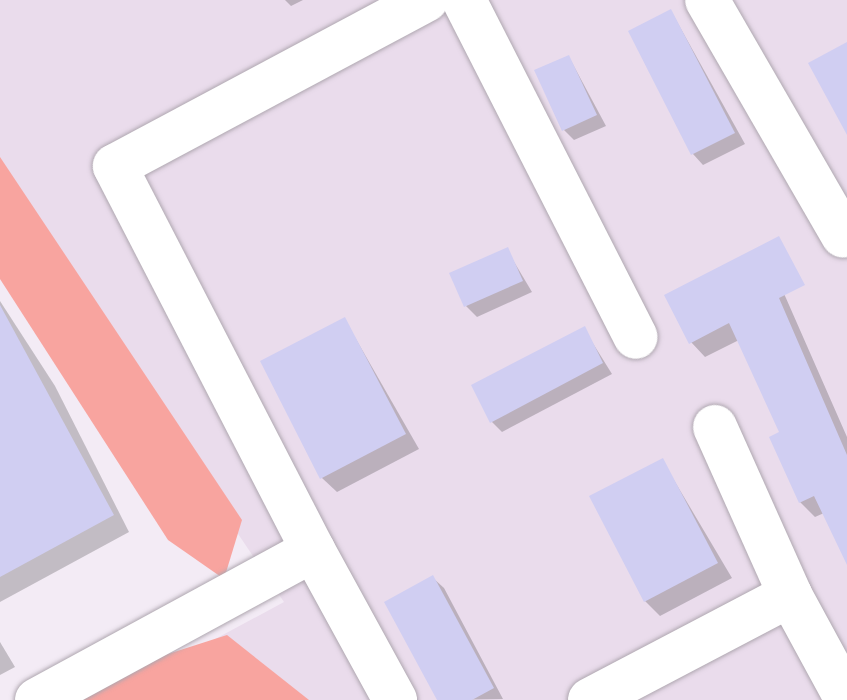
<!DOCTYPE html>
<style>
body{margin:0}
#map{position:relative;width:847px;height:700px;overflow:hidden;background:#f3ebf5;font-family:Inter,sans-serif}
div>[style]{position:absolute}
.built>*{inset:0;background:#eadcec}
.forest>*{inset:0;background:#f8a49f}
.shadow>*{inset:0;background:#0003}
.building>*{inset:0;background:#d0cef2}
.roads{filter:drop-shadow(0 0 2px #afa7b0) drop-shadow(0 0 2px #afa7b0)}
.minor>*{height:44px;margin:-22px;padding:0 22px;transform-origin:22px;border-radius:22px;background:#fff}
span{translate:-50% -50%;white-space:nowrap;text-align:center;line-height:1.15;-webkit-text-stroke:6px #fff;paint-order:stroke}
</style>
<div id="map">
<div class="built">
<i style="clip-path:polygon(0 0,847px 0,847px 700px,102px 700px,284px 602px,0 181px)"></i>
</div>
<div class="forest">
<i style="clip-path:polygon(0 157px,242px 520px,224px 579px,168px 540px,0 279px)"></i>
<i style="clip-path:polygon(227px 635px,309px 700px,37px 700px,56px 690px)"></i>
</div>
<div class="shadow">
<i style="clip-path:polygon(285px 0,303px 0,291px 6px)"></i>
<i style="clip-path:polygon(671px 11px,745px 144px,703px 165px,693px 154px)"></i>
<i style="clip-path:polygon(569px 57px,606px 126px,574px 140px,564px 130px)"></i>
<i style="clip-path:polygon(507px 250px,532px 292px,477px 317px,466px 306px)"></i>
<i style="clip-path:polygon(771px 264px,847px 437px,847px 527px,824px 513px,815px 517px,800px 502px,782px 433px,739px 340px,705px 357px,691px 342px)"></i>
<i style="clip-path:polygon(0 301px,55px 386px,129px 532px,0 602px)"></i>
<i style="clip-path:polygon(345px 320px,419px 449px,337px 492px,322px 478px)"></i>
<i style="clip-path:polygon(584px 329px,612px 374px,502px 432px,491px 421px)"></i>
<i style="clip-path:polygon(662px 460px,732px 578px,660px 616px,645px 601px)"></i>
<i style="clip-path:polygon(433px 578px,444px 588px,503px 699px,439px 700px)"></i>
<i style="clip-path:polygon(0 642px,15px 667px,0 675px)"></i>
</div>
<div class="building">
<i style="clip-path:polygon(671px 9px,735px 133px,691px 155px,628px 31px)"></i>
<i style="clip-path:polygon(847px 42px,847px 135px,808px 63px)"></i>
<i style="clip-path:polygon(569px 55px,597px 115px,562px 131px,534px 70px)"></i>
<i style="clip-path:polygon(779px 236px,805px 285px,779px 298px,847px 455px,847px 565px,814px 496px,799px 503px,769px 437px,779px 432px,729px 323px,689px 344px,664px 295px)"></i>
<i style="clip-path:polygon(508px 247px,523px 281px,464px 307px,449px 273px)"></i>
<i style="clip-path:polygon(0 305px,114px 515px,0 577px)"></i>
<i style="clip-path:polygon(345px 317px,406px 434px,320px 479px,260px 361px)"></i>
<i style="clip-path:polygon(585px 326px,603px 363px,490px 423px,471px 385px)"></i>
<i style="clip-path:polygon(663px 458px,718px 563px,644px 602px,589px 496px)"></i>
<i style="clip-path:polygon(433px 575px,494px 688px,472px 700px,437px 700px,384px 602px)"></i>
</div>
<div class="roads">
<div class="minor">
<i style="left:464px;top:0;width:378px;rotate:63deg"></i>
<i style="left:707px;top:0;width:272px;rotate:60deg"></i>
<i style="left:715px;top:427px;width:184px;rotate:65.9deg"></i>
<i style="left:790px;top:595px;width:119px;rotate:61.5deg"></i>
<i style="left:313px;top:550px;width:432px;rotate:-117.3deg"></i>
<i style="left:115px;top:166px;width:353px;rotate:-28.1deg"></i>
<i style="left:37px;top:700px;width:314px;rotate:-28.5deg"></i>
<i style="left:313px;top:550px;width:171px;rotate:61.3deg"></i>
<i style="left:590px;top:700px;width:226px;rotate:-27.7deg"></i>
</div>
</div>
</div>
